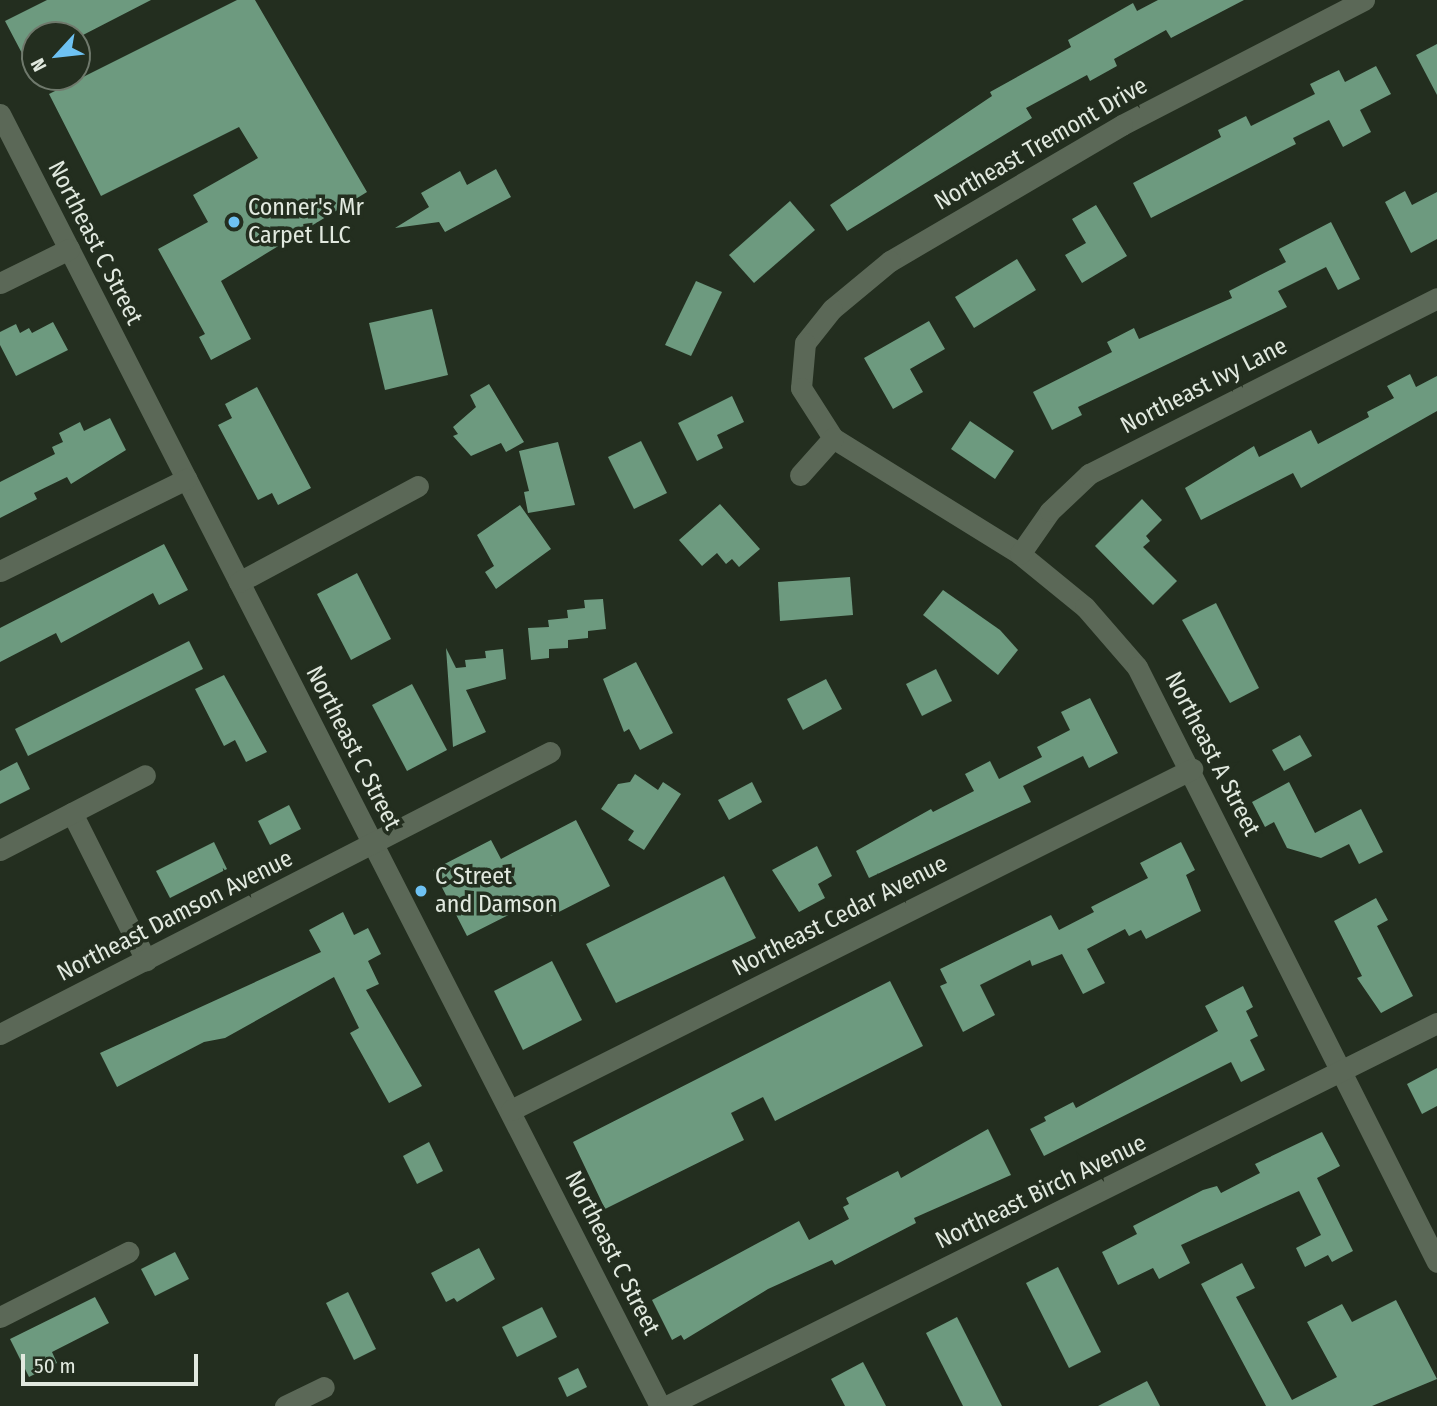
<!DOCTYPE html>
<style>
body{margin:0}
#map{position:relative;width:1437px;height:1406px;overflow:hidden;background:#232e1f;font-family:"Fira Sans Condensed",sans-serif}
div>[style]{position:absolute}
.building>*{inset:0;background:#6d9a7f}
.minor>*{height:21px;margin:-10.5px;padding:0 10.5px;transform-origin:10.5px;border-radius:10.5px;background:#5b6857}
.dots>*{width:19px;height:19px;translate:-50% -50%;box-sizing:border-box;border:4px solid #232e1f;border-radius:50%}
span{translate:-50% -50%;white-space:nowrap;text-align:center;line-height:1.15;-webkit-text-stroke:7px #232e1f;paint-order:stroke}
.street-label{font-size:24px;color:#e1e9df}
.poi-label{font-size:24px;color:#e1e9df}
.left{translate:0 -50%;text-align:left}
.north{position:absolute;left:21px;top:21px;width:70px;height:70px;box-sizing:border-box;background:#232e1f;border:2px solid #6f796c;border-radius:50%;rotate:243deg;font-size:19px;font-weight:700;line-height:28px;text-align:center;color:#e1e9df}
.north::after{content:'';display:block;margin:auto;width:24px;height:32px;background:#6ec2f3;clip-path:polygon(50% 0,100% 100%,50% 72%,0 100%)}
.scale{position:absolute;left:21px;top:1354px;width:177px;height:32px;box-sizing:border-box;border:4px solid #e1e9df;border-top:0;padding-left:9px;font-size:21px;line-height:24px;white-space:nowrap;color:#e1e9df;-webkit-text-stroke:5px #232e1f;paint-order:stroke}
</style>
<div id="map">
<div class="building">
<i style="clip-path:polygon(47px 0,151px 0,83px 35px,35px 35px,35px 78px,5px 21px)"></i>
<i style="clip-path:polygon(237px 0,255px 0,367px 192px,221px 281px,251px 339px,211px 360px,199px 337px,205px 334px,158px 249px,208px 222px,193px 195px,258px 158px,239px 127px,101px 196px,49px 94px)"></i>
<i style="clip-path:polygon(1158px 0,1244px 0,1171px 38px,1166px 30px,1114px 59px,1117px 66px,1090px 81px,1087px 75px,1026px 108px,1032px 118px,847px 231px,830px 205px,992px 96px,990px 92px,1071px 47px,1068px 40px,1133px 3px,1137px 11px)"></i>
<i style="clip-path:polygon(1437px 44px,1437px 95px,1416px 55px)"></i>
<i style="clip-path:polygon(1376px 66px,1391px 94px,1360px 110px,1371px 132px,1343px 147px,1329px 120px,1293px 138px,1296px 144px,1151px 218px,1133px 183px,1221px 137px,1218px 130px,1246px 116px,1251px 126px,1315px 94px,1310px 84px,1339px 70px,1345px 82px)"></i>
<i style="clip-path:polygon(496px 169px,511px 197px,445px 232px,439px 222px,395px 228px,429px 207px,421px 193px,460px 171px,467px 185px)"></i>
<i style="clip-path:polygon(1405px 191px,1412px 205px,1437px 192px,1437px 239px,1411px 253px,1385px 202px)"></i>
<i style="clip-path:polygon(790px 201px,815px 230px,754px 283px,729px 255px)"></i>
<i style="clip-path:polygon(1096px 205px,1127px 256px,1082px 283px,1065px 255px,1086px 243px,1072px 219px)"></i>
<i style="clip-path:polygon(1331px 222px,1360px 279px,1338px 290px,1326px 267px,1278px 291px,1287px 307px,1078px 407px,1082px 415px,1052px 430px,1033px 392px,1112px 352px,1107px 342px,1134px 328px,1139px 339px,1232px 298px,1229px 291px,1286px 262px,1279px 249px)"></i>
<i style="clip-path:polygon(1017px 259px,1036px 290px,974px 328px,955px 297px)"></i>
<i style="clip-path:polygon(696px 281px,722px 292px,691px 356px,665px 345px)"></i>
<i style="clip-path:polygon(432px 309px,448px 375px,385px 390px,369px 323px)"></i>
<i style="clip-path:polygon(929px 321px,945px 349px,910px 369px,923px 392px,893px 409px,864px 358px)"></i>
<i style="clip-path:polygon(53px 322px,68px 350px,16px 376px,0 345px,0 332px,16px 324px,20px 333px,29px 328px,32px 333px)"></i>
<i style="clip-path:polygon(1410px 374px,1416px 387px,1437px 376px,1437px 411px,1301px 488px,1293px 473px,1201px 520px,1185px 488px,1254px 446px,1259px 457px,1311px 430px,1318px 444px,1369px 417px,1367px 412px,1394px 398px,1387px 386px)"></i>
<i style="clip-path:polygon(489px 384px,524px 442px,506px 452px,501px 443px,471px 456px,453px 436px,458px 434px,453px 427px,476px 407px,470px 395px)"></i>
<i style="clip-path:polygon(257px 387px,311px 488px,278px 505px,272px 493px,258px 500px,218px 425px,232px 418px,225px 404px)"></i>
<i style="clip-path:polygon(732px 396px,744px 422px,717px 435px,723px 448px,697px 461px,678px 423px)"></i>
<i style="clip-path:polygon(110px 418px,126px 450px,71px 484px,67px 477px,34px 493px,37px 499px,0 518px,0 482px,55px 454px,52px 447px,63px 442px,59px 433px,80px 422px,84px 431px)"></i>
<i style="clip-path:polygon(970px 421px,1014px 451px,995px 479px,951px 449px)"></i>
<i style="clip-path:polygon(641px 441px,667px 493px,634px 509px,608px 457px)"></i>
<i style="clip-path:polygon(558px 442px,575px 505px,528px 513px,524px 492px,529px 491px,519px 451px)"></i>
<i style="clip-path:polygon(1142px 499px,1162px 520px,1146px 536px,1150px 541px,1143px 547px,1177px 581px,1153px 605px,1095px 546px)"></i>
<i style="clip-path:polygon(720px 504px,760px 549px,739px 567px,732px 559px,726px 564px,717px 553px,702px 566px,679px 540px)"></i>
<i style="clip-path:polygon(520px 505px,551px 549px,496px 589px,485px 572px,494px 566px,477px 535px)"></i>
<i style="clip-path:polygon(164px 544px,188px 590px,159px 605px,153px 593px,61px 643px,56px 633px,0 662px,0 628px)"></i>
<i style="clip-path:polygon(357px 573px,391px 639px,351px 660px,317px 594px)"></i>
<i style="clip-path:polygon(850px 577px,853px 615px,780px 621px,778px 582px)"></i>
<i style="clip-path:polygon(943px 590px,1000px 630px,1018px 650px,998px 675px,923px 615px)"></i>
<i style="clip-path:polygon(603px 599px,606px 629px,588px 631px,588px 638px,568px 640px,568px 648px,549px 649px,549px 658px,531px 660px,528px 628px,549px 627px,548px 620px,568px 618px,567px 610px,585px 608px,584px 600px)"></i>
<i style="clip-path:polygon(1216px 603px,1259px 688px,1230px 703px,1182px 620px)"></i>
<i style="clip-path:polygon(189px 641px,203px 669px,28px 756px,15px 729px)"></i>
<i style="clip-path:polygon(446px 648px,456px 668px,466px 667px,465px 660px,486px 658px,485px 651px,503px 649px,506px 679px,466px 690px,486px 732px,453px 747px)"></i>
<i style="clip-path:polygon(636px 662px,673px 733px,640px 750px,629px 729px,624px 732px,603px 679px)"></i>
<i style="clip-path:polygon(936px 669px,952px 701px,922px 716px,906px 684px)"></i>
<i style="clip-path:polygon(224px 675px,267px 752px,246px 762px,235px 740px,224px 746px,195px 689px)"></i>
<i style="clip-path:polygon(826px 679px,842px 709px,803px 730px,787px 699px)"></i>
<i style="clip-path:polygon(412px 684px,447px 750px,407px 771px,372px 705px)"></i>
<i style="clip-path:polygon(1090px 698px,1118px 753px,1089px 768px,1083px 756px,1023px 786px,1031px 802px,869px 878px,856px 851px,931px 809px,933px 812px,974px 791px,965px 774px,990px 761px,999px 779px,1042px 757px,1037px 747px,1070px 730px,1061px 712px)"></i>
<i style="clip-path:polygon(1300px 735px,1312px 756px,1284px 771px,1272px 750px)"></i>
<i style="clip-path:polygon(17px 762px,30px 789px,0 804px,0 771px)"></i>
<i style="clip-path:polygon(635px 774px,658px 790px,663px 782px,681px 794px,644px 850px,628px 840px,634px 831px,601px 809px,618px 784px,630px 782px)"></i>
<i style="clip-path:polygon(752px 782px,762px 802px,729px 820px,718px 800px)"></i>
<i style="clip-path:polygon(1289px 782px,1315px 833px,1361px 809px,1383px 852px,1359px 864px,1349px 844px,1321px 858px,1287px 848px,1274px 822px,1265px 827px,1252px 802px)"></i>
<i style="clip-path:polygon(289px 805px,301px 829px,270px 845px,258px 821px)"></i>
<i style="clip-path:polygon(576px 820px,610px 886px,551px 916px,542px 898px,467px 936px,433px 870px,491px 840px,501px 859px)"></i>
<i style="clip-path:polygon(214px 842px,227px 869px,170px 898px,156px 871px)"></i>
<i style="clip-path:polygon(1181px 842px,1195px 870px,1186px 875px,1201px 911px,1146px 939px,1141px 930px,1129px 936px,1125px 929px,1087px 949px,1105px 983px,1083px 994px,1062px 954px,1032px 966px,1030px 960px,980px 985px,995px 1015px,963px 1032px,940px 986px,947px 983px,940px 969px,1051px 915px,1059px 930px,1094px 912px,1091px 907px,1148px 878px,1140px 863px)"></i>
<i style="clip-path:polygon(817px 846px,832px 876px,818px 884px,825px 898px,799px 912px,772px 870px)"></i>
<i style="clip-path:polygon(724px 876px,756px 938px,616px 1003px,586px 944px)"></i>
<i style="clip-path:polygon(1376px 898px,1388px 920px,1377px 926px,1413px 996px,1381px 1013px,1357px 978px,1362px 976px,1334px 921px)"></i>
<i style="clip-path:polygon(343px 912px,354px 935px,368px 928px,381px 954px,368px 961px,379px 984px,366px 990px,422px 1086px,389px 1103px,350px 1033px,359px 1028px,334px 977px,225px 1038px,204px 1042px,117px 1087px,100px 1053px,321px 952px,309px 930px)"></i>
<i style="clip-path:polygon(552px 961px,582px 1020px,523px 1050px,494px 991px)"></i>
<i style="clip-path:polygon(890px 981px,923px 1046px,775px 1121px,763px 1097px,731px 1113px,744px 1140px,605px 1209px,573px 1142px)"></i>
<i style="clip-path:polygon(1243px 986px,1253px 1007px,1246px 1011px,1258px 1036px,1250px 1040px,1265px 1070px,1241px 1082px,1231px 1062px,1044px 1156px,1030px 1129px,1046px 1121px,1044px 1117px,1073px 1102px,1076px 1108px,1218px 1031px,1205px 1006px)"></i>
<i style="clip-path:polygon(1437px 1068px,1437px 1106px,1422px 1114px,1407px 1084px)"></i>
<i style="clip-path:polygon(988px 1129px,1011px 1175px,914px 1218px,916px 1223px,835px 1265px,832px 1260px,768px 1289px,684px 1340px,681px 1335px,672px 1340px,652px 1300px,799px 1221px,809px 1240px,849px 1219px,843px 1207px,849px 1204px,846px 1198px,898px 1171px,901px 1178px)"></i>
<i style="clip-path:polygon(1322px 1132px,1340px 1166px,1317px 1178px,1353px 1251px,1332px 1262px,1328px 1255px,1305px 1267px,1296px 1248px,1321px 1235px,1299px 1191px,1181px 1245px,1190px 1263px,1159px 1279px,1153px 1268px,1118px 1285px,1102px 1252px,1137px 1234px,1133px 1226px,1203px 1190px,1217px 1186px,1221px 1193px,1260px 1173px,1255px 1164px)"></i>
<i style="clip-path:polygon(429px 1142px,443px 1171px,417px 1184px,403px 1156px)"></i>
<i style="clip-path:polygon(479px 1248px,495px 1279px,457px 1302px,454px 1298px,446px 1302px,431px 1273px)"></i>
<i style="clip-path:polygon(175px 1252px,189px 1279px,155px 1296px,141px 1269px)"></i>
<i style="clip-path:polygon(1242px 1263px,1255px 1288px,1236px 1297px,1292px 1400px,1337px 1377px,1307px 1322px,1342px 1304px,1352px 1322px,1396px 1300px,1437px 1379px,1372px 1406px,1266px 1406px,1201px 1284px)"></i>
<i style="clip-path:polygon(1058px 1267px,1101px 1352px,1069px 1368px,1026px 1283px)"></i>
<i style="clip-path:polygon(348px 1292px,376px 1349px,354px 1360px,326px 1303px)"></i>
<i style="clip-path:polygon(95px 1297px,109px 1323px,52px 1352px,57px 1363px,29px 1377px,10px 1339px)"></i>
<i style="clip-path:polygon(542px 1307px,557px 1337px,517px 1357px,502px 1327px)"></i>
<i style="clip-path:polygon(957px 1317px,1002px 1406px,963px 1406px,926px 1333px)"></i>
<i style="clip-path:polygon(863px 1362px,886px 1406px,845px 1406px,831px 1379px)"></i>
<i style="clip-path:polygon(578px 1368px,587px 1387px,567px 1397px,558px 1378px)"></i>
<i style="clip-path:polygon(1147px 1381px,1160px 1406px,1098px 1406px)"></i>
</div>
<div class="minor">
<i style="left:1364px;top:0;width:272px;rotate:152.7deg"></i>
<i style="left:1122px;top:125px;width:269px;rotate:149.6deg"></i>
<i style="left:890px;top:261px;width:75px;rotate:140.4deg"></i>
<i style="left:832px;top:309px;width:43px;rotate:128.5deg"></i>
<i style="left:805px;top:343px;width:45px;rotate:95.1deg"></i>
<i style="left:801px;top:388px;width:59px;rotate:57.4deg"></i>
<i style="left:833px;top:438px;width:220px;rotate:31.8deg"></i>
<i style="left:1020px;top:554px;width:84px;rotate:39.2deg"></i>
<i style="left:1085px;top:607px;width:79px;rotate:49.1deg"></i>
<i style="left:1137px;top:667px;width:666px;rotate:63.24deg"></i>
<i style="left:0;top:114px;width:1451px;rotate:62.94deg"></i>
<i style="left:0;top:283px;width:77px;rotate:-26.2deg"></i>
<i style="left:800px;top:475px;width:50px;rotate:-48.3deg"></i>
<i style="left:1020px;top:554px;width:52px;rotate:-55.1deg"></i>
<i style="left:1050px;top:511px;width:54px;rotate:-43.5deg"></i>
<i style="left:1089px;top:474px;width:390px;rotate:-26.8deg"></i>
<i style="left:0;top:571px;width:208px;rotate:-26.3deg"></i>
<i style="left:239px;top:582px;width:203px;rotate:-28.2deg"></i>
<i style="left:72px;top:813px;width:165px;rotate:63.3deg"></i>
<i style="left:0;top:850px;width:163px;rotate:-27.3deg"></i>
<i style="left:0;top:1034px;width:618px;rotate:-27.15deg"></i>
<i style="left:511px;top:1110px;width:762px;rotate:-26.6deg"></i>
<i style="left:0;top:1317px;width:144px;rotate:-26.9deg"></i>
<i style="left:285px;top:1406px;width:43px;rotate:-26deg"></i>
<i style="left:667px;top:1406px;width:860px;rotate:-26.45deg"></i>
</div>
<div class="dots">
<i style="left:234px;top:222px;background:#6ec2f3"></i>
<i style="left:421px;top:891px;background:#6ec2f3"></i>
</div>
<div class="street-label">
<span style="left:1041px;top:144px;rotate:-30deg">Northeast Tremont Drive</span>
<span style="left:95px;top:243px;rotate:63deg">Northeast C Street</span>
<span style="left:1204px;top:386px;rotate:-27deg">Northeast Ivy Lane</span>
<span style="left:353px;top:748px;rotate:63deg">Northeast C Street</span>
<span style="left:1212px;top:754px;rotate:63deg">Northeast A Street</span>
<span style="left:175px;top:916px;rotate:-27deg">Northeast Damson Avenue</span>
<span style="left:840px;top:916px;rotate:-27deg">Northeast Cedar Avenue</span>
<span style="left:1041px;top:1192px;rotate:-26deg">Northeast Birch Avenue</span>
<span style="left:612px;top:1253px;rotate:63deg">Northeast C Street</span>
</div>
<div class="poi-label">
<span class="left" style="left:248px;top:222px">Conner's Mr<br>Carpet LLC</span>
<span class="left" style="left:435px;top:891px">C Street<br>and Damson</span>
</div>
<div class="north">N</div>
<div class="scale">50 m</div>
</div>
